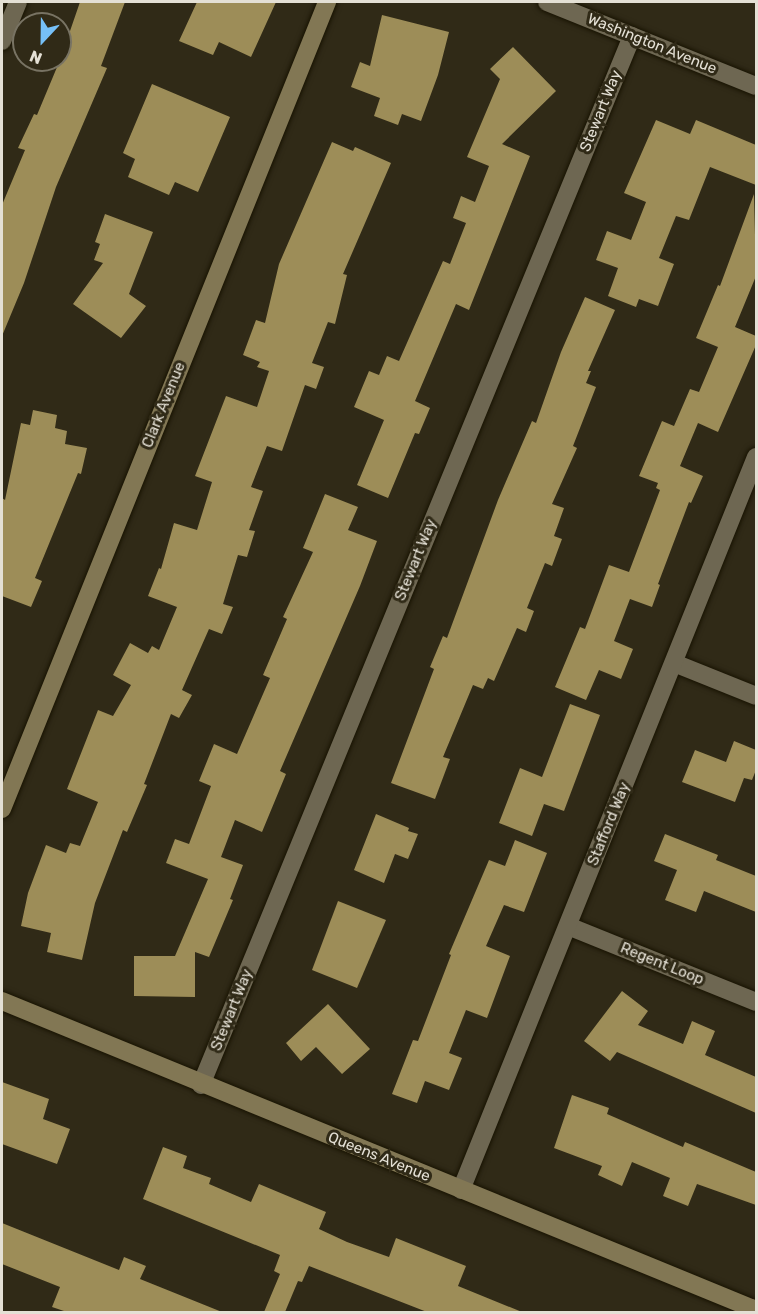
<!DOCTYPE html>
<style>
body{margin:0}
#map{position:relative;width:758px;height:1314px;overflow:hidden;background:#302a17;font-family:Rubik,sans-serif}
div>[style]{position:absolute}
.building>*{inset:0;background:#9d8d58}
.roads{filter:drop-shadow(0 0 2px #181302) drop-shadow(0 0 2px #181302)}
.street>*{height:18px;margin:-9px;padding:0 9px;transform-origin:9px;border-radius:9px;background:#6e6752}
.secondary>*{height:18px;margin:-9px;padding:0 9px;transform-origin:9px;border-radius:9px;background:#827754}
span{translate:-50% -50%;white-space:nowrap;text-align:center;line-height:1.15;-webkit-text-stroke:6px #302a17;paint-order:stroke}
.street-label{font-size:15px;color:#e4e0d5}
.frame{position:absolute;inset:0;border:3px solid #e4e0d5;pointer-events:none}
.north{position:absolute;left:12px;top:12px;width:60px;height:60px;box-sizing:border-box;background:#302a17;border:2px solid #787363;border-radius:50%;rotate:202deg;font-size:16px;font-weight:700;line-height:24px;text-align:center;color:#e4e0d5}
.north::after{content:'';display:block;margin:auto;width:21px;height:27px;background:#76c0f7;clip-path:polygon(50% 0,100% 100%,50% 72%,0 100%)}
</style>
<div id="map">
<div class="building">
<i style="clip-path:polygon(80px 2px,125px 2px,101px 66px,107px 68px,56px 187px,24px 283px,2px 336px,2px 205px,25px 150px,18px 148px,34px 114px,37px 115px,60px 60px)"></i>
<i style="clip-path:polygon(197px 2px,276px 2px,251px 57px,219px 42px,213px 55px,179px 41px)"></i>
<i style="clip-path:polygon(382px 15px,449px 32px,438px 75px,421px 121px,402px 114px,398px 125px,374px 116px,380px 98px,351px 87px,360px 62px,370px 66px)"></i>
<i style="clip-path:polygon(513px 47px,556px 91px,502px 144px,530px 156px,469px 310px,456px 304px,415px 401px,430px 408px,419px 434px,415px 433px,388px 498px,357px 485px,384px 420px,354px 407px,369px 371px,379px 375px,387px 356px,399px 361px,443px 261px,450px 264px,466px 223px,453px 218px,461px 196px,475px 202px,489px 166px,467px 157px,500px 79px,490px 69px)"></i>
<i style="clip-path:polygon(152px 84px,230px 117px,198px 192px,175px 182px,169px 195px,128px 177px,135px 159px,123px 153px)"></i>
<i style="clip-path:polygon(656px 120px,690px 134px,696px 120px,756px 145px,756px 185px,710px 167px,689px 220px,676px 216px,659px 258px,674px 264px,658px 306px,639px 299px,636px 307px,608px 296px,618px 268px,596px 260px,607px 231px,631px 240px,646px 202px,624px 193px)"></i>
<i style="clip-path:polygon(332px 142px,353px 151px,355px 147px,391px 163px,343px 274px,347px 275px,335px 324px,328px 322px,312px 363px,324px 367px,316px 389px,305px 385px,282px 451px,267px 446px,251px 487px,263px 491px,249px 530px,255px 531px,247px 557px,238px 555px,223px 604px,233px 607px,222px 634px,209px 629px,182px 690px,192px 695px,179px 718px,171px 714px,144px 784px,147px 785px,127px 832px,123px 830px,95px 903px,82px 960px,47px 952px,51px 933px,21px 926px,28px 893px,46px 845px,66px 853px,70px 843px,80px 846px,98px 802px,67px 789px,98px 710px,113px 716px,131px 685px,113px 675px,130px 643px,148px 653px,152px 646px,159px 650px,177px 607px,148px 596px,159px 568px,161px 569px,174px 523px,197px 530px,212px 482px,195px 476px,226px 396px,257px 407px,269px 371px,257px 367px,260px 362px,243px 355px,256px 320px,265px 323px,279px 264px)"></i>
<i style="clip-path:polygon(754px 194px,756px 276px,735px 327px,756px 336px,756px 345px,718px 432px,698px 423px,680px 466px,703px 476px,691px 503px,689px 502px,658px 584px,660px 585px,652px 607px,630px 599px,614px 641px,633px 649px,621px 679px,599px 670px,586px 700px,555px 687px,580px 627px,585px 629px,609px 565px,629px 572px,660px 490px,656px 488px,658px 483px,639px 476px,662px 421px,674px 426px,690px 389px,699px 392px,718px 347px,696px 338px,718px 285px,720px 286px)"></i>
<i style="clip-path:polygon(105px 214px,153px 232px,129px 294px,146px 306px,121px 338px,73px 304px,103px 263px,94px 260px,100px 244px,95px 242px)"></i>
<i style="clip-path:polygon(585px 297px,615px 310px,588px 371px,591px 371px,586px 383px,596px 387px,573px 446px,577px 448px,552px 504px,564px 508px,554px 536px,562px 539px,552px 566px,545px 563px,527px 608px,534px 611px,526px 632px,517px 628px,494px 681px,488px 678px,483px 689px,473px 685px,443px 757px,450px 759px,435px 799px,391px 783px,434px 669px,430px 667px,443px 636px,447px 638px,498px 500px,532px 421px,536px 423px,561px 352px)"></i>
<i style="clip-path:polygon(33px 410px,57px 415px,55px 428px,67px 431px,65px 444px,87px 448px,81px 474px,78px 473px,35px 578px,42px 581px,31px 607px,2px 596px,2px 498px,5px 500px,21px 423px,30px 425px)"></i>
<i style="clip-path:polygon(325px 494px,358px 507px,348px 530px,377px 541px,360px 586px,280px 771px,286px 774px,262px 832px,235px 820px,221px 857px,243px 865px,230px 899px,233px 900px,209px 957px,195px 952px,195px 997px,134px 996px,134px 956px,175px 956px,208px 879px,166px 863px,175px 839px,189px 844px,211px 786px,199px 781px,214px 744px,237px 754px,270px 678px,263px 675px,287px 619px,283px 617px,313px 552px,303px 548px)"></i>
<i style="clip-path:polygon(570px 704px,600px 715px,564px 811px,544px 804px,532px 836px,499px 823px,520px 768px,542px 777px)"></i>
<i style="clip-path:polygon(734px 741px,756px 750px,756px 770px,752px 780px,744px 778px,735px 802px,682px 782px,695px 750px,726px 762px)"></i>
<i style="clip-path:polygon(376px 814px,409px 828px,408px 831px,418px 834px,408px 859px,395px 854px,384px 883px,354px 870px)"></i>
<i style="clip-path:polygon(665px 834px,718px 855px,716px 860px,756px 876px,756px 912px,704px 891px,696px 912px,665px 900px,677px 870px,654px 861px)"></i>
<i style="clip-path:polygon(515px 840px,547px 853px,524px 912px,504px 905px,486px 946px,510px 956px,487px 1018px,466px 1010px,449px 1053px,462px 1058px,449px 1090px,425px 1081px,417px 1103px,392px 1094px,413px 1040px,418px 1041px,451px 955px,449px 954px,489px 860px,505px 866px)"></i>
<i style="clip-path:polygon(338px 901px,386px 920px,357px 988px,312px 970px)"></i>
<i style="clip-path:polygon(622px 991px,648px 1011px,638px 1025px,683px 1044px,692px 1021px,715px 1031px,705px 1055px,756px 1077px,756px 1113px,617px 1052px,610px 1061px,584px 1041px)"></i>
<i style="clip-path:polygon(328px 1004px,370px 1049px,342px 1074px,316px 1047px,301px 1061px,286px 1043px)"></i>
<i style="clip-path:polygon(2px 1082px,49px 1099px,43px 1119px,70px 1129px,57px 1164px,2px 1144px)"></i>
<i style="clip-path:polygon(572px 1095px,609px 1108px,607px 1114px,683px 1147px,685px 1142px,756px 1172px,756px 1205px,697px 1184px,688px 1206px,663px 1196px,670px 1178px,632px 1162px,622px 1186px,598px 1175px,602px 1166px,554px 1148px)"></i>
<i style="clip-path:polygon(163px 1147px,187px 1156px,183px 1168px,211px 1178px,209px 1184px,251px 1202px,259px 1184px,326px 1212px,319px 1229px,347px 1242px,389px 1257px,396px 1238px,466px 1266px,458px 1286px,522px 1312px,427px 1312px,309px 1266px,302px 1282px,298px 1281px,285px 1312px,264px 1312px,280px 1274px,274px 1271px,280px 1255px,143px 1199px)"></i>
<i style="clip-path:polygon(2px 1223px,119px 1270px,124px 1257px,146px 1266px,140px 1279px,222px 1312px,67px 1312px,52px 1307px,60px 1287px,2px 1264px)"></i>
</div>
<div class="roads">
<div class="street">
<i style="left:547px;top:2px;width:225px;rotate:21.9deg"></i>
<i style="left:2px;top:41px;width:42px;rotate:-67.7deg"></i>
<i style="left:674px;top:663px;width:88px;rotate:21.9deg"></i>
<i style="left:568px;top:926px;width:203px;rotate:22deg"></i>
<i style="left:201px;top:1085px;width:1134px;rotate:-67.66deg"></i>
<i style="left:461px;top:1190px;width:790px;rotate:-68.08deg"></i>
</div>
<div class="secondary">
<i style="left:2px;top:809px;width:870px;rotate:-68.06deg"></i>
<i style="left:2px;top:1001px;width:815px;rotate:22.28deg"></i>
</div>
</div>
<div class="street-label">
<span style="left:652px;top:44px;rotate:22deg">Washington Avenue</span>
<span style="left:601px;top:111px;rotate:-68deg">Stewart Way</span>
<span style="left:164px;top:405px;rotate:-68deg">Clark Avenue</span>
<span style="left:416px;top:560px;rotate:-68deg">Stewart Way</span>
<span style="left:609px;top:824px;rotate:-68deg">Stafford Way</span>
<span style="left:662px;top:964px;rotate:22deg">Regent Loop</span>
<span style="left:232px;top:1010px;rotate:-68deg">Stewart Way</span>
<span style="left:379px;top:1157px;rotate:22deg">Queens Avenue</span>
</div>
<div class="frame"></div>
<div class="north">N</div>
</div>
